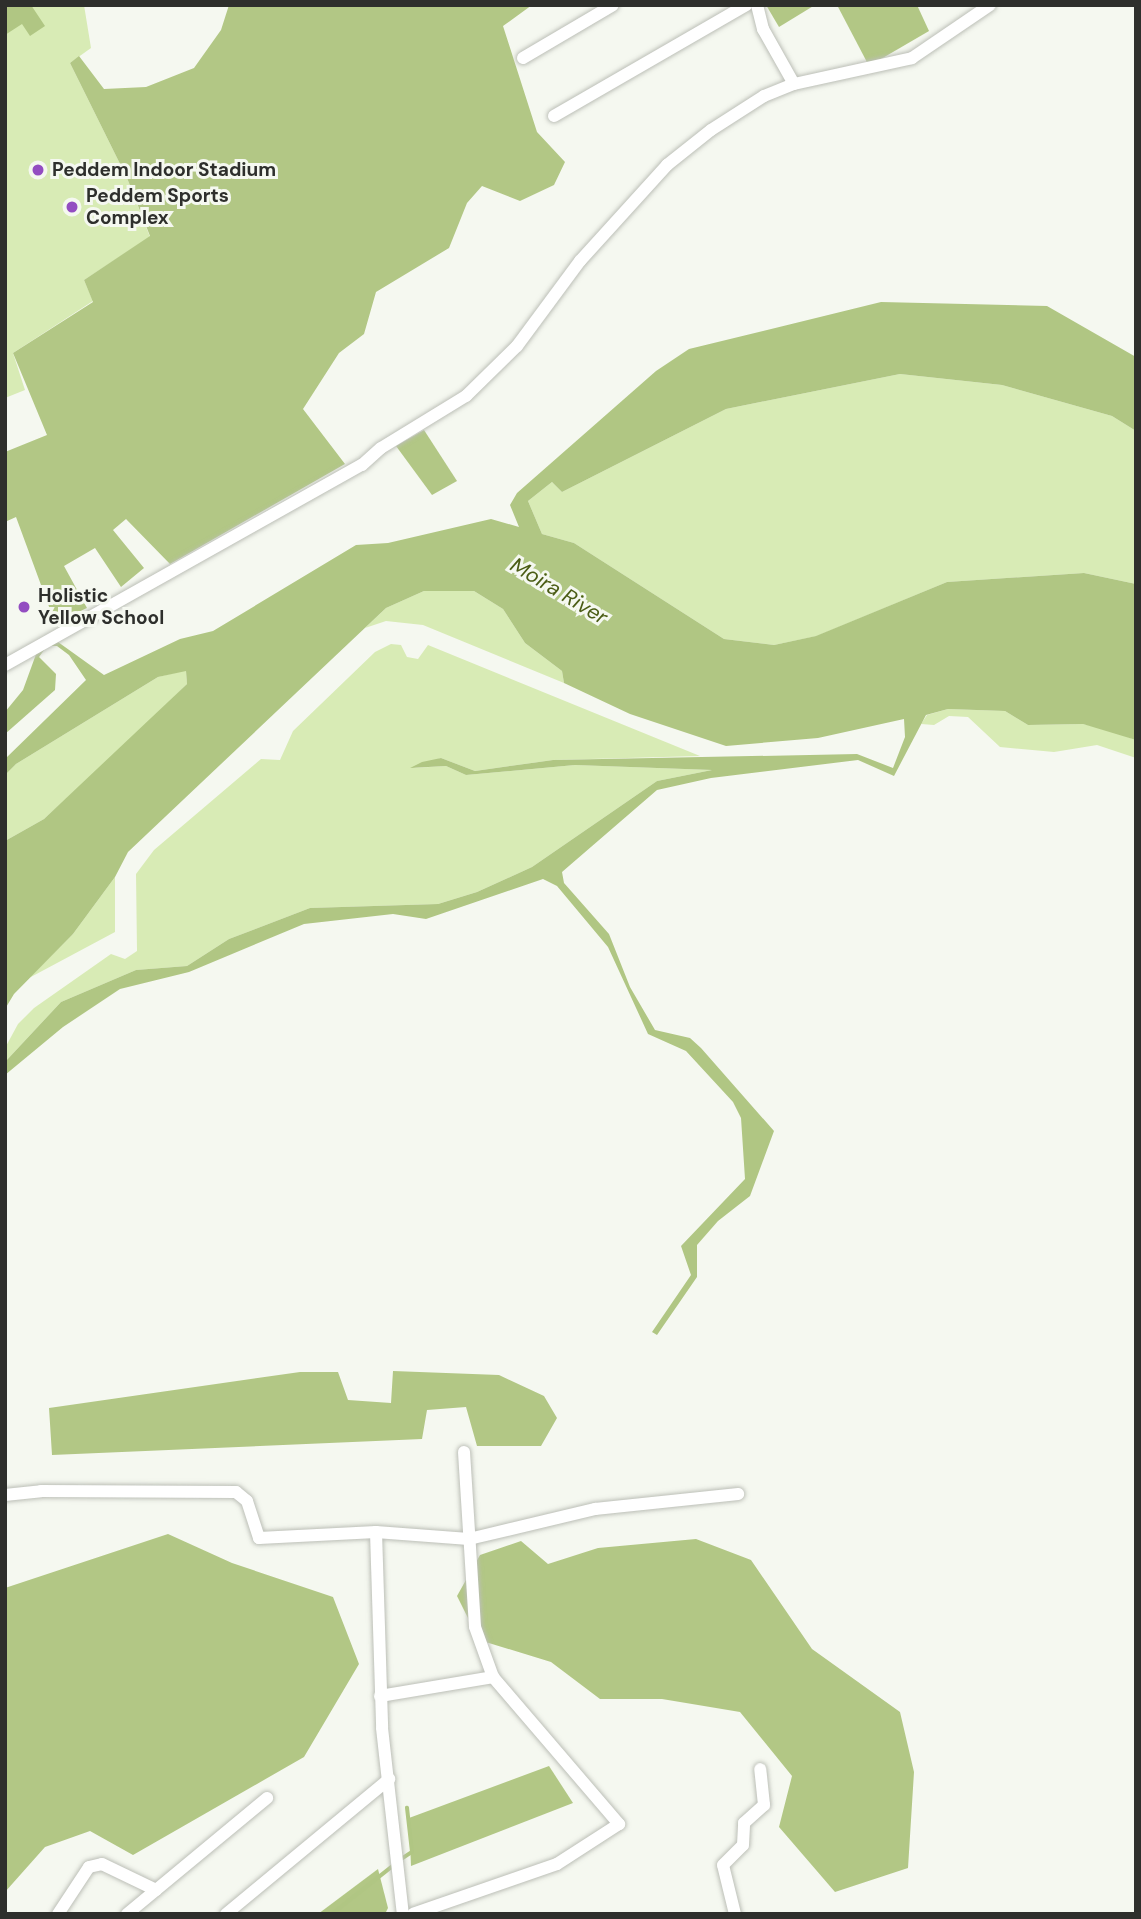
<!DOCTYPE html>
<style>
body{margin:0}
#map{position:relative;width:1141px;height:1919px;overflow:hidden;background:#f5f8f0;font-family:"DM Sans",sans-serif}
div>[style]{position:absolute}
.green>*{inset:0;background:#d8ebb5}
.forest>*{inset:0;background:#b2c785}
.water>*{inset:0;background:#b0c683}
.stream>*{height:3.5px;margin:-1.75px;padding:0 1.75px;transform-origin:1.75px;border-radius:1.75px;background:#b0c683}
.roads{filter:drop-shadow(0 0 2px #bcbfb7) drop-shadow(0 0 2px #bcbfb7)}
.street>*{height:12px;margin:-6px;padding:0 6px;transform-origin:6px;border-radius:6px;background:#fff}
.dots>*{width:19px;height:19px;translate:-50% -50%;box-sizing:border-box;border:4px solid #f5f8f0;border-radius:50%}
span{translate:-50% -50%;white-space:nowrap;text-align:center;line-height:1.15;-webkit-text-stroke:6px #f5f8f0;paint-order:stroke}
.poi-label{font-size:19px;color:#2e2f2c;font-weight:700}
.left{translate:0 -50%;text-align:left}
.water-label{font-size:21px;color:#4b5d16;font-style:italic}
.frame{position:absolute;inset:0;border:7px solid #2e2f2c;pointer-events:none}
</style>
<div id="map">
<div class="green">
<i style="clip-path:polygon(5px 5px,84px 5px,91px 48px,70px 63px,127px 178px,150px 237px,84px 280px,93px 301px,13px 353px,25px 390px,5px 398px)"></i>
<i style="clip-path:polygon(900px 374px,1002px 385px,1112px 416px,1136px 431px,1136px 584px,1084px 573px,947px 582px,817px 636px,774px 645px,724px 639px,574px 543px,542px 534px,528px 501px,552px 482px,562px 492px,726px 409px)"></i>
<i style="clip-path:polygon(424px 591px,474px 591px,503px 609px,525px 643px,562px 671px,564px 683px,423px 625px,386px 621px,365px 628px,386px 608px)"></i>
<i style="clip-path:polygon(391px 644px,401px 645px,407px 657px,418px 659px,428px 645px,700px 756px,553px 760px,475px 771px,441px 758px,413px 768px,446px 766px,466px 775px,575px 765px,712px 770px,657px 781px,532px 867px,477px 892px,438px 904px,310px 908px,229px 939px,187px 966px,136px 970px,61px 1002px,5px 1062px,5px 1048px,18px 1024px,34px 1008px,111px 954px,125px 959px,137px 951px,136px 874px,154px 850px,261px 759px,280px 760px,293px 731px,375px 652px)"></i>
<i style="clip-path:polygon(186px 670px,187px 684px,117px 752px,44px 819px,5px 841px,5px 775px,16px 764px,158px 677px)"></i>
<i style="clip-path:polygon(948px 709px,1005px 711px,1028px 725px,1083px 724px,1106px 729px,1136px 740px,1136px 758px,1097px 745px,1054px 752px,1000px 747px,968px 717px,949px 716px,934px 725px,921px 724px,927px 715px)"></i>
<i style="clip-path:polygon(115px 877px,115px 932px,29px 978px,73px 934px)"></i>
</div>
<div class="forest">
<i style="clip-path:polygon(229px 5px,532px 5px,503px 26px,537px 132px,565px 162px,554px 185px,520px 201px,482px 186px,467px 203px,449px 248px,376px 292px,364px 334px,339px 353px,303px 409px,345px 464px,170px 564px,126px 519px,113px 530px,144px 568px,121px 587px,95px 548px,64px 566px,87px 608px,55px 623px,16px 517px,5px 522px,5px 452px,47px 435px,13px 353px,93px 302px,84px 280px,150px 236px,127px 178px,70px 63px,79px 56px,104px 89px,146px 87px,194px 68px,221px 30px)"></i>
<i style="clip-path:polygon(766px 5px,815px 5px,779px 27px)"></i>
<i style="clip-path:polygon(837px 5px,917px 5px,929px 31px,869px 66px)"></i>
<i style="clip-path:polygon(424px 430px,457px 481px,432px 495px,396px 446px)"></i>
<i style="clip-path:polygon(393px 1371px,499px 1375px,544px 1396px,557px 1418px,541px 1446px,477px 1446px,466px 1407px,427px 1410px,422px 1439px,52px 1455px,49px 1408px,300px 1372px,338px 1372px,348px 1400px,391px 1403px)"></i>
<i style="clip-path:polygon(168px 1534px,232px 1563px,333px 1597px,359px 1664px,304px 1757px,133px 1855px,90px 1831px,45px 1847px,5px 1892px,5px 1588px)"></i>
<i style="clip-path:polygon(696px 1539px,751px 1560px,812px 1649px,900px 1712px,914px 1772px,908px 1868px,835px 1892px,779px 1827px,792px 1776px,740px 1712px,662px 1699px,600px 1699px,551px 1662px,479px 1640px,457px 1596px,480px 1555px,521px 1541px,548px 1564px,598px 1548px)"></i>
<i style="clip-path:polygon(549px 1766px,573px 1803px,411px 1866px,409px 1818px)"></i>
<i style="clip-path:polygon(378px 1869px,388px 1908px,385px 1914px,318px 1914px)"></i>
</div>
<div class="water">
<i style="clip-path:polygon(5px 5px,31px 5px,45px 26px,30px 36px,22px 24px,5px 35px)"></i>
<i style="clip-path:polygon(881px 302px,1047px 306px,1136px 357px,1136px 431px,1112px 416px,1002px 385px,900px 374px,726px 409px,562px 492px,552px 482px,528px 501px,542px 534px,574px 543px,724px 639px,774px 645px,816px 636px,947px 582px,1084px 573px,1136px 584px,1136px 740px,1083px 724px,1028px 725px,1005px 711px,948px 709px,926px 715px,894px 776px,858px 760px,711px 778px,657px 790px,562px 872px,564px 883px,609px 934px,630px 987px,655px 1030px,690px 1038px,701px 1048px,774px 1131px,750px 1196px,718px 1221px,697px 1245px,697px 1277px,657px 1335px,652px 1332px,691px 1275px,681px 1246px,745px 1179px,741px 1118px,733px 1102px,686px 1051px,648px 1034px,608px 947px,557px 886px,543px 879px,426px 919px,393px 914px,304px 924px,189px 972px,120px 989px,63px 1027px,5px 1075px,5px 1062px,61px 1002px,136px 970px,187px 966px,229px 939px,310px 908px,438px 904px,477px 892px,532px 867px,657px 781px,712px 770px,575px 765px,466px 775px,446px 766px,410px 768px,422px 762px,441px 758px,475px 771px,553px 760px,857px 754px,893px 768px,905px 737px,904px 719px,818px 738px,726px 746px,630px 714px,564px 683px,562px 671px,525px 643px,503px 609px,474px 591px,424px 591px,386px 608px,128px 852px,115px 877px,73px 934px,14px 994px,5px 1009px,5px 841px,44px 819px,187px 684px,186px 671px,158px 677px,16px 764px,5px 775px,5px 759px,86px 680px,69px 655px,57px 646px,47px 646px,39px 657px,56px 674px,55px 690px,5px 734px,5px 712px,23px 690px,39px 646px,58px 642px,104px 675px,180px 639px,213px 631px,356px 545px,388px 543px,491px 519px,519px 527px,510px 505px,517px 493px,656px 371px,689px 349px)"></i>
</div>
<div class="stream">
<i style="left:400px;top:1860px;width:14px;rotate:-34deg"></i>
<i style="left:412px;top:1852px;width:44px;rotate:-96.5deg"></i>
<i style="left:332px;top:1914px;width:79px;rotate:-38.3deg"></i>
</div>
<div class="roads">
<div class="street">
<i style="left:757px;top:5px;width:25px;rotate:76deg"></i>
<i style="left:763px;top:29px;width:63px;rotate:60.6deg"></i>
<i style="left:523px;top:58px;width:104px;rotate:-30.5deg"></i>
<i style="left:554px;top:116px;width:222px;rotate:-30deg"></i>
<i style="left:5px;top:665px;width:409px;rotate:-29.3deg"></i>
<i style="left:362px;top:465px;width:25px;rotate:-42deg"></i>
<i style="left:381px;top:448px;width:100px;rotate:-31.5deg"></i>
<i style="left:466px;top:396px;width:71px;rotate:-44.4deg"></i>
<i style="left:517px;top:346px;width:106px;rotate:-53.5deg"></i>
<i style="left:580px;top:261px;width:130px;rotate:-47.8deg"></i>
<i style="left:667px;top:165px;width:56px;rotate:-38.5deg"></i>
<i style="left:711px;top:130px;width:63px;rotate:-32.7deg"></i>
<i style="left:764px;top:96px;width:32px;rotate:-22deg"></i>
<i style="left:794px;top:84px;width:121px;rotate:-12.4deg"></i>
<i style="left:912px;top:58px;width:94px;rotate:-34.2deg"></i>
<i style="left:464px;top:1452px;width:175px;rotate:86.4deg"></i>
<i style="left:475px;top:1627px;width:53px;rotate:70.2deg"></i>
<i style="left:5px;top:1495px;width:36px;rotate:-6deg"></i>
<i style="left:41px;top:1491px;width:195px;rotate:0.3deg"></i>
<i style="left:236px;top:1492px;width:14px;rotate:39deg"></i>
<i style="left:247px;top:1501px;width:39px;rotate:72deg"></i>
<i style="left:259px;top:1538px;width:117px;rotate:-2.9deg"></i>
<i style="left:376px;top:1532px;width:93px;rotate:4.3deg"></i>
<i style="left:469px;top:1539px;width:130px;rotate:-13.4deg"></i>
<i style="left:595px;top:1509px;width:144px;rotate:-6deg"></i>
<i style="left:376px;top:1532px;width:196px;rotate:88.2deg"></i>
<i style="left:382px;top:1728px;width:187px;rotate:83.6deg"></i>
<i style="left:380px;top:1696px;width:115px;rotate:-9.5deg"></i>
<i style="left:493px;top:1677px;width:194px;rotate:49.4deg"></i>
<i style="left:619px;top:1824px;width:74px;rotate:147.2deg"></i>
<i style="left:557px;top:1864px;width:152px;rotate:160.9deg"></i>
<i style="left:58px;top:1914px;width:56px;rotate:-56.6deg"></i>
<i style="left:89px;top:1867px;width:13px;rotate:-13deg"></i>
<i style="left:102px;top:1864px;width:60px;rotate:25.7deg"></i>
<i style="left:127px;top:1914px;width:182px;rotate:-39.6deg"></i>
<i style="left:226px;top:1914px;width:212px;rotate:-39.6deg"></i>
<i style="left:735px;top:1914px;width:50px;rotate:-103.8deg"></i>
<i style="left:723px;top:1865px;width:28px;rotate:-45deg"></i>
<i style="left:743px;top:1845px;width:22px;rotate:-87deg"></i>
<i style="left:744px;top:1823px;width:27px;rotate:-42deg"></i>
<i style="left:764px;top:1805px;width:36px;rotate:-96deg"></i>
</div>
</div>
<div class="dots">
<i style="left:38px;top:170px;background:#934dc1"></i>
<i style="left:72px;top:207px;background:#934dc1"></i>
<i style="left:24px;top:607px;background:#934dc1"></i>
</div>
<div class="poi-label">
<span class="left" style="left:52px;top:170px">Peddem Indoor Stadium</span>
<span class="left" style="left:86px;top:207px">Peddem Sports<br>Complex</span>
<span class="left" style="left:38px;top:607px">Holistic<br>Yellow School</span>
</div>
<div class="water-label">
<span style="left:559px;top:591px;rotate:31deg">Moira River</span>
</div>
<div class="frame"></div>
</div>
